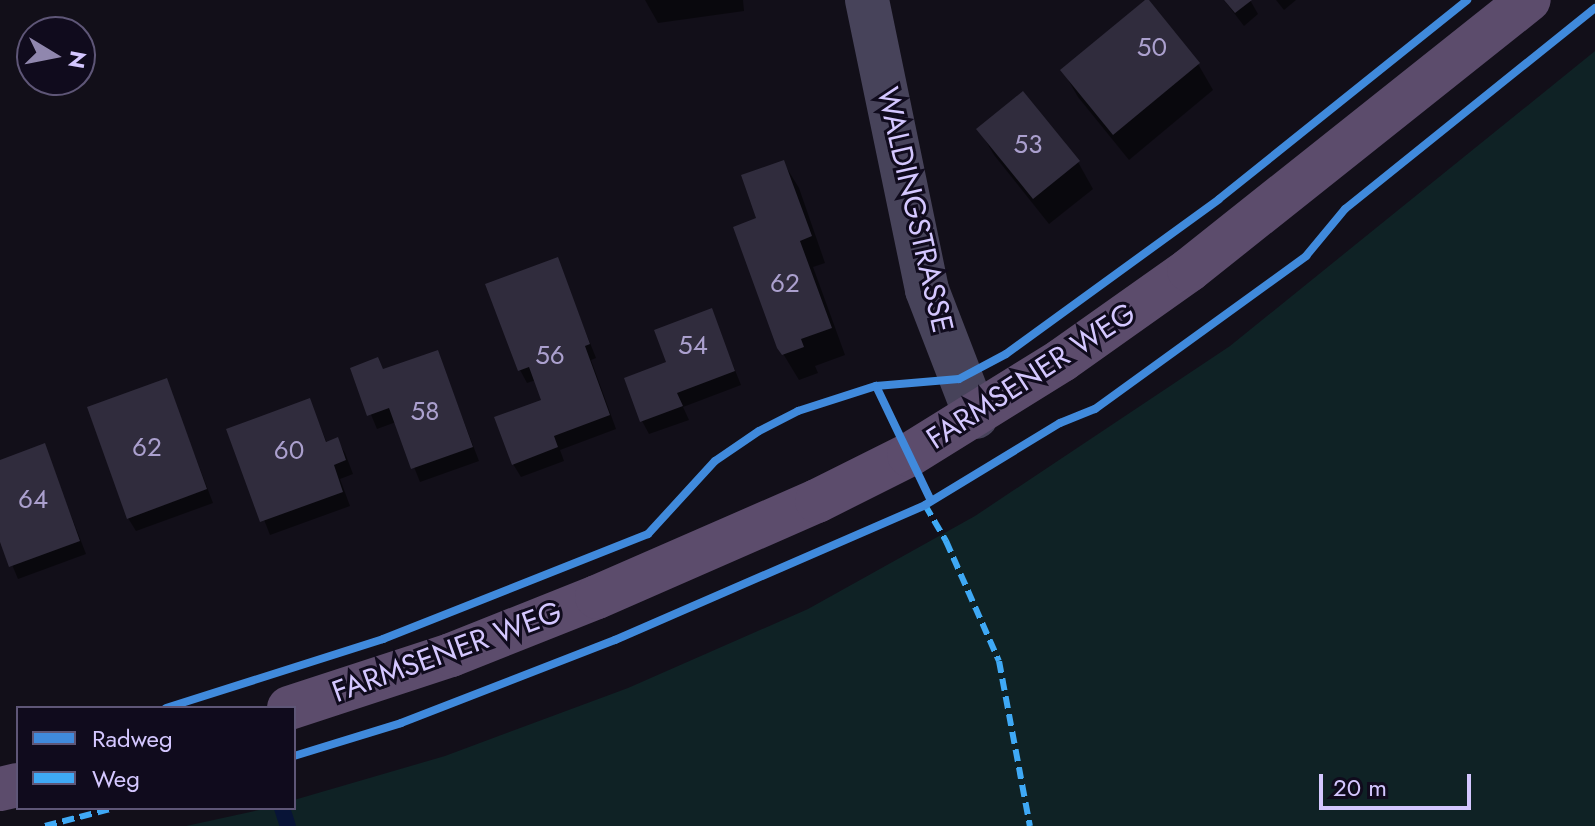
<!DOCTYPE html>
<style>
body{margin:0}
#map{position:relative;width:1595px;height:826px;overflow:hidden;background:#120f19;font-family:Jost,sans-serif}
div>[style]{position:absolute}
.green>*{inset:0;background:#0f2225}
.shadow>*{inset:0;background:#0007}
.stream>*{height:16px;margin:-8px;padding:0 8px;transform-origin:8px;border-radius:8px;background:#081437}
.building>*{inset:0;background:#302c3d}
.minor>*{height:44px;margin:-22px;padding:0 22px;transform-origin:22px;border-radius:22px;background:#47435a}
.major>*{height:44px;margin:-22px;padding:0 22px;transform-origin:22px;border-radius:22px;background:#5c4c6c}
.quiet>*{height:6px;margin-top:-3px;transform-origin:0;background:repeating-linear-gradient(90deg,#3fa9f5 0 12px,transparent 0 18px)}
.cycleway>*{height:8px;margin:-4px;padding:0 4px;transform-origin:4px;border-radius:4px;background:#408adc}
span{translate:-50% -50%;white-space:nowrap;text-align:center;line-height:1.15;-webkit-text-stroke:6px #100b1d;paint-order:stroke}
.number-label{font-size:26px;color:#aba0ce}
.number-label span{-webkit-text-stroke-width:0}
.street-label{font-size:30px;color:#d4c7ff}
.legend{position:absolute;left:16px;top:706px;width:280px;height:104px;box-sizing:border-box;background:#100b1d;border:2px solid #5e5677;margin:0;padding:10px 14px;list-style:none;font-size:24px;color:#d4c7ff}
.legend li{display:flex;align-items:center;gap:16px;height:40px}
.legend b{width:40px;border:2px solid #5e5677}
.north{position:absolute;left:16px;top:16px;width:80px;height:80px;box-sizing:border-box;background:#100b1d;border:2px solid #5e5677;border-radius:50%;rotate:100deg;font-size:22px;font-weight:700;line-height:32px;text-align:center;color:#d4c7ff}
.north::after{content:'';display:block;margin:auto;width:28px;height:36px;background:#9087ae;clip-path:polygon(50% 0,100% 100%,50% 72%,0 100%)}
.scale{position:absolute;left:1319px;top:774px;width:152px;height:36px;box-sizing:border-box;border:4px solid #d4c7ff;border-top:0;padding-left:10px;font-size:24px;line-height:28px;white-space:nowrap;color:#d4c7ff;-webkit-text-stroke:6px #100b1d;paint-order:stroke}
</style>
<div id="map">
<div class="green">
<i style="clip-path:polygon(1595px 51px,1595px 826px,186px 826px,268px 808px,294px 808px,294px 800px,445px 756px,628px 688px,808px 609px,975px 516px,1230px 346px)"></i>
</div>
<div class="shadow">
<i style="clip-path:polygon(645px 0,743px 0,744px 11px,658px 23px)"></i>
<i style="clip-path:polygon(1224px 0,1250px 0,1258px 14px,1244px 26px)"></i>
<i style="clip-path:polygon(1276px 0,1296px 0,1284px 10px)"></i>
<i style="clip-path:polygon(1198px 64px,1213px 90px,1129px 160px,1078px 97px,1063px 71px)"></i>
<i style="clip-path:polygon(1023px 94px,1078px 162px,1093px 189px,1049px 224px,994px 155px,979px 129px)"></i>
<i style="clip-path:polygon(783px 162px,799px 188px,825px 263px,813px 267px,845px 355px,815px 366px,818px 373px,799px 380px,779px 347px,759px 219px)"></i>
<i style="clip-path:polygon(557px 260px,596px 358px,591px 360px,616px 429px,560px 450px,564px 461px,521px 477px,513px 464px,544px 401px,536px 380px,527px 383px,520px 370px)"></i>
<i style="clip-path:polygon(711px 311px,741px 385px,683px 407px,689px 420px,649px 434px,642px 421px,669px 364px)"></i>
<i style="clip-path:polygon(437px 352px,479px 461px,420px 482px,396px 422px,377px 429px,352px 369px,384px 371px)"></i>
<i style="clip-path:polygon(166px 380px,213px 503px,136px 531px,128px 518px)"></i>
<i style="clip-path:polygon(309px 400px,327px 443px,337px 440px,345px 453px,353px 474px,340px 479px,350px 506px,270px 535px,229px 430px)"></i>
<i style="clip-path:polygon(44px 446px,86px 554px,18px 579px,0 536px,0 462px)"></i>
</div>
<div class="stream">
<i style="left:282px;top:808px;width:19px;rotate:72deg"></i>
</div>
<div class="building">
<i style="clip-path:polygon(1145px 0,1149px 0,1200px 63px,1113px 135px,1060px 70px)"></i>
<i style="clip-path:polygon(1224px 0,1252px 0,1235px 13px)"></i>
<i style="clip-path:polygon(1023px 91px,1080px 161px,1033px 199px,976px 129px)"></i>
<i style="clip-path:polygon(784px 160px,812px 236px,800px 241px,832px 328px,801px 339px,804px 347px,782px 355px,777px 348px,733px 227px,756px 218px,741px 175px)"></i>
<i style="clip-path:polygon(558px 257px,590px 344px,585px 346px,610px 415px,554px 436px,558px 447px,512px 465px,494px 417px,541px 400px,529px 367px,518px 371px,485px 284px)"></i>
<i style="clip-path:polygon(712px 308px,735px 371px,677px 393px,683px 406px,640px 422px,624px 378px,666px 362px,654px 330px)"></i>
<i style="clip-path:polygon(438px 350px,473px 447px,411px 469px,389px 408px,367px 416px,350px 368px,378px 357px,383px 369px)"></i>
<i style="clip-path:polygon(167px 378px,207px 489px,127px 519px,87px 407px)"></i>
<i style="clip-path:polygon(310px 398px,326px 442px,338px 437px,346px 460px,334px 465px,343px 492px,260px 522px,226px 429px)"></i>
<i style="clip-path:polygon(45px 443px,80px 541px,9px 567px,0 542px,0 460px)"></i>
</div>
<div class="minor">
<i style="left:867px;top:0;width:296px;rotate:78.3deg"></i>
<i style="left:927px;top:290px;width:136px;rotate:68.9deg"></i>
</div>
<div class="major">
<i style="left:289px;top:708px;width:170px;rotate:-18.1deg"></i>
<i style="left:451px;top:655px;width:157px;rotate:-21.7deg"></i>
<i style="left:597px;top:597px;width:240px;rotate:-23.6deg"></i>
<i style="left:817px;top:501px;width:103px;rotate:-26.6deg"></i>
<i style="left:909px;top:455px;width:180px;rotate:-31.8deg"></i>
<i style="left:1062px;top:360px;width:156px;rotate:-35.3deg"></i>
<i style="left:1189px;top:270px;width:434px;rotate:-38.5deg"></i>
<i style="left:0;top:789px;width:18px;rotate:-13deg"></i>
</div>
<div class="quiet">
<i style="left:925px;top:505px;width:42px;rotate:59.7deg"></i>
<i style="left:946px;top:541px;width:131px;rotate:66.2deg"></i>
<i style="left:999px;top:661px;width:168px;rotate:79.4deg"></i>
<i style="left:45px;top:826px;width:71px;rotate:-14.6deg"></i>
</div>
<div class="cycleway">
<i style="left:876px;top:386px;width:127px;rotate:64.4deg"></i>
<i style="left:166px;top:708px;width:228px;rotate:-17.6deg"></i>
<i style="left:383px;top:639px;width:285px;rotate:-21.6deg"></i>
<i style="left:648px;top:534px;width:99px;rotate:-47.5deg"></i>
<i style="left:715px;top:461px;width:53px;rotate:-34.3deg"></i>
<i style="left:759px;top:431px;width:44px;rotate:-27.1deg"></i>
<i style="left:798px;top:411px;width:82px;rotate:-17.8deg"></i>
<i style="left:876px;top:386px;width:83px;rotate:-4.8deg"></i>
<i style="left:959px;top:379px;width:53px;rotate:-28deg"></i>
<i style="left:1006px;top:354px;width:263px;rotate:-36deg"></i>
<i style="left:1219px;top:199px;width:318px;rotate:-38.7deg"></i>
<i style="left:294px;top:756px;width:112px;rotate:-17.1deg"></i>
<i style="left:401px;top:723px;width:230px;rotate:-21.2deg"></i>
<i style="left:615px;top:640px;width:338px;rotate:-23.5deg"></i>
<i style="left:925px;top:505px;width:158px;rotate:-31.3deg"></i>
<i style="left:1060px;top:423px;width:38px;rotate:-22deg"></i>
<i style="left:1095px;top:409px;width:261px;rotate:-35.9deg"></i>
<i style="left:1306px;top:256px;width:61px;rotate:-50.3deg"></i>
<i style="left:1345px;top:209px;width:321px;rotate:-38.8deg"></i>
</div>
<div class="number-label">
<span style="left:1152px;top:48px">50</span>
<span style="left:1028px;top:145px">53</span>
<span style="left:785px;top:284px">62</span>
<span style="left:693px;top:346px">54</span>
<span style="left:550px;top:356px">56</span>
<span style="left:425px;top:412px">58</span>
<span style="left:147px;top:448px">62</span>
<span style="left:289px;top:451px">60</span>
<span style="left:33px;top:500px">64</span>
</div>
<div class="street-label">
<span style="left:915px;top:210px;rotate:77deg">WALDINGSTRASSE</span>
<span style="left:1031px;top:376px;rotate:-33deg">FARMSENER WEG</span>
<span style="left:447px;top:652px;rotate:-20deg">FARMSENER WEG</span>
</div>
<ul class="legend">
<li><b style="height:10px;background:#408adc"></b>Radweg</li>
<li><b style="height:10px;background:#3fa9f5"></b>Weg</li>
</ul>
<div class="north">N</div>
<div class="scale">20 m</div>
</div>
